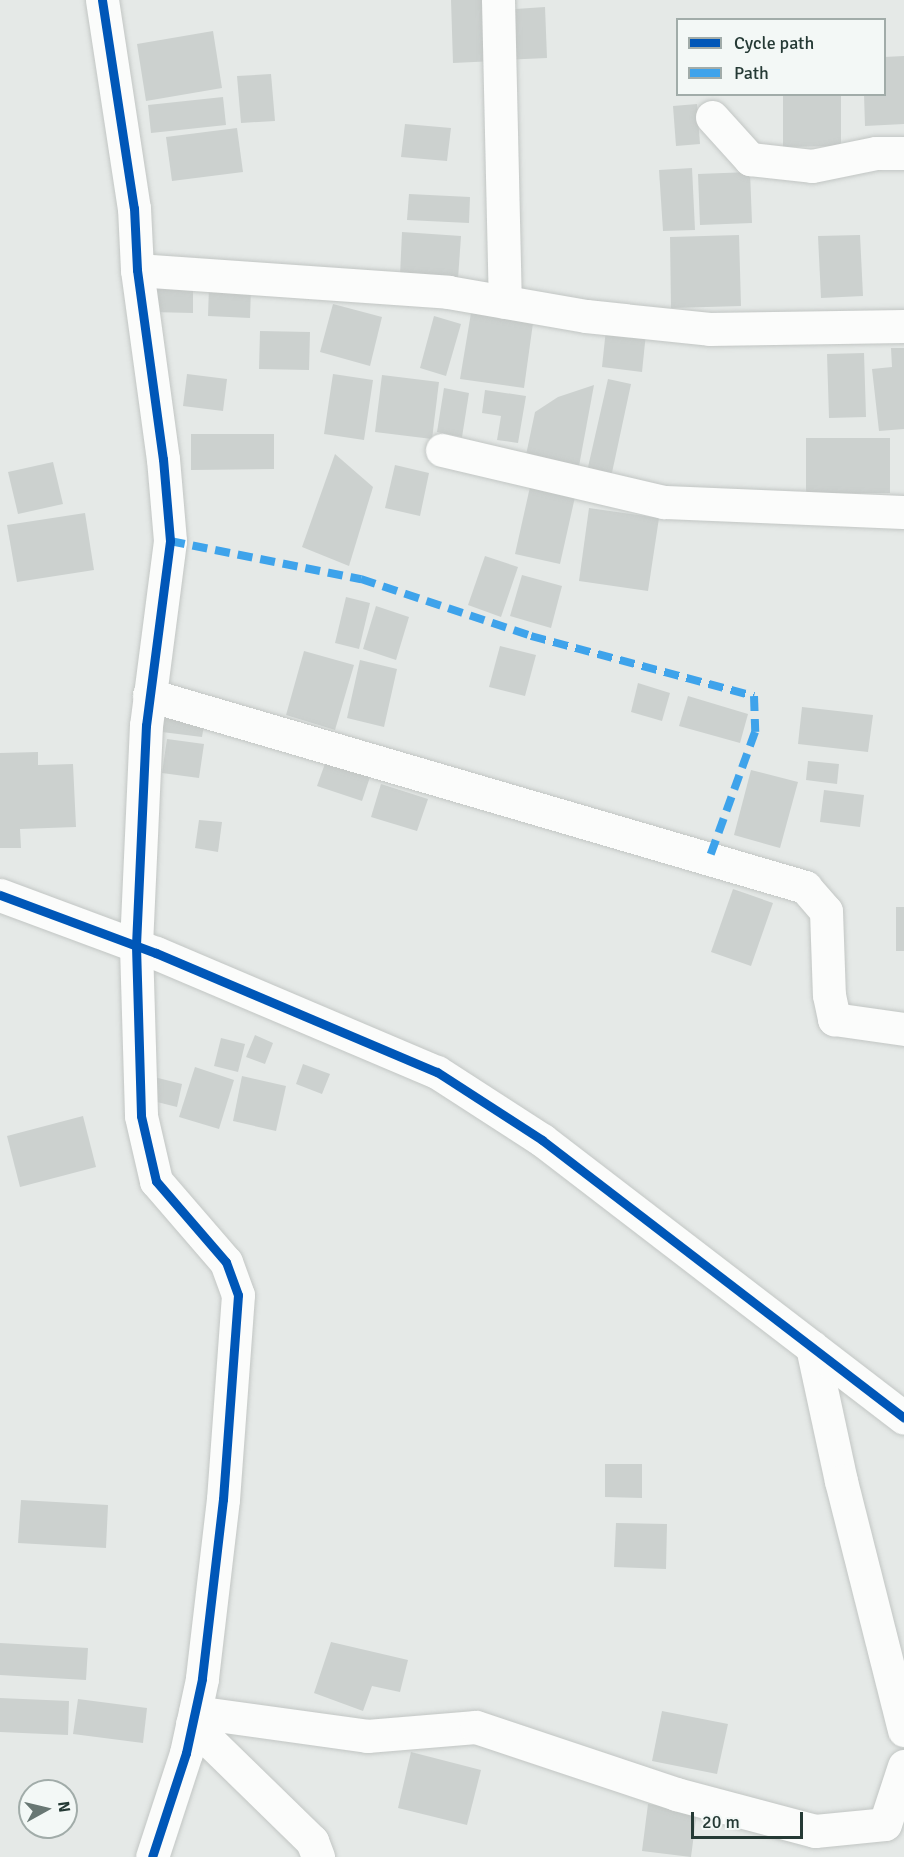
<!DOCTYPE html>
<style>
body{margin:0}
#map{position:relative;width:904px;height:1857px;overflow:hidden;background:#e5e9e7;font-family:Signika,sans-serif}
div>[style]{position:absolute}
.building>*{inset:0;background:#ccd1cf}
.roads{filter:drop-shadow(0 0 2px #c2c6c4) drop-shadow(0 0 2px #c2c6c4)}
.minor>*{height:33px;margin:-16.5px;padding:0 16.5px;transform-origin:16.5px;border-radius:16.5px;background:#fbfcfb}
.tertiary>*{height:33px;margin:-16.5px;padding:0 16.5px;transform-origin:16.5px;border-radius:16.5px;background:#fbfcfb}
.quiet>*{height:8px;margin-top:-4px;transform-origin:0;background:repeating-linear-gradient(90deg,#3ea3eb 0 15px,transparent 0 23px)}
.cycleway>*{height:9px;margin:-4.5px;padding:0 4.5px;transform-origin:4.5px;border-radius:4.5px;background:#0057b8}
span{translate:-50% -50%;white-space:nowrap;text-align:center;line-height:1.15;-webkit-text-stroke:4.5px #f3f8f6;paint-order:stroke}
.legend{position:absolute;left:676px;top:18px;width:210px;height:78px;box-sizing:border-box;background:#f3f8f6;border:2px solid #a1aca9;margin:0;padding:8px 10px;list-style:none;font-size:18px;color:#253a35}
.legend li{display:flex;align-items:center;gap:12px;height:30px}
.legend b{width:30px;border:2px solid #a1aca9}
.north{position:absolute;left:18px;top:1779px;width:60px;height:60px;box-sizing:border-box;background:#f3f8f6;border:2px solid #a1aca9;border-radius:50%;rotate:82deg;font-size:16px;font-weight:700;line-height:24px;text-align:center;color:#253a35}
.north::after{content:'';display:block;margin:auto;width:21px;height:27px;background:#687773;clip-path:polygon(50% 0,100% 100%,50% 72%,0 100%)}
.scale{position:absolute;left:691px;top:1812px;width:112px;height:27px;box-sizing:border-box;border:3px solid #253a35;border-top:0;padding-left:8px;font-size:18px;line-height:21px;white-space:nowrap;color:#253a35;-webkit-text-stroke:4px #f3f8f6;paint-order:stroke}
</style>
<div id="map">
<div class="building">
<i style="clip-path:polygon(451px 0,493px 0,495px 61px,453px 63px)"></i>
<i style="clip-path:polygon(545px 7px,547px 58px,502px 60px,499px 10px)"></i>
<i style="clip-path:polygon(213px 31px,222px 88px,146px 101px,137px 44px)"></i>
<i style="clip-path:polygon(904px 56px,904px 124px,865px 126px,864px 94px,884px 94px,884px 57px)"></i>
<i style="clip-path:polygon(271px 74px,275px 121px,241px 123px,237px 76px)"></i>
<i style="clip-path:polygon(783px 94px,841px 94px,841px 146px,783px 147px)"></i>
<i style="clip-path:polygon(223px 97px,226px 125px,151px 133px,148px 105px)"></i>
<i style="clip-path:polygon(697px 104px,700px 144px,676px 146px,673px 106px)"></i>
<i style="clip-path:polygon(405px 124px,451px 128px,447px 161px,401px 157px)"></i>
<i style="clip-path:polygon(237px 128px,243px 172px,172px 181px,166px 137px)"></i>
<i style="clip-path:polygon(692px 168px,695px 230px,663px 231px,659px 170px)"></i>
<i style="clip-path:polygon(750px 172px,752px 223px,700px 225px,698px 174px)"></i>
<i style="clip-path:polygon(409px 194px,470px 197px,469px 223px,407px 220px)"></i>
<i style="clip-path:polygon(402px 232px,461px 236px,458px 279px,400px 276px)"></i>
<i style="clip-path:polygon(739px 235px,741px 306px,671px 308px,670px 237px)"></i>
<i style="clip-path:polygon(860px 235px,863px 296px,821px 298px,818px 236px)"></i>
<i style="clip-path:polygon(151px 284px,193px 285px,193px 313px,151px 312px)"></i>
<i style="clip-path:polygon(209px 286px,251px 287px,250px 318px,208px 316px)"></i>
<i style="clip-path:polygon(333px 304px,382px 317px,370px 366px,320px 352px)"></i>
<i style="clip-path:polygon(471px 313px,533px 323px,524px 388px,460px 379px)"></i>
<i style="clip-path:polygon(434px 316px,461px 324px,446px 376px,420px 368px)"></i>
<i style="clip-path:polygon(606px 329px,646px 333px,642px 372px,602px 367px)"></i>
<i style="clip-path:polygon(260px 331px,310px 332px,309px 370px,259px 369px)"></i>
<i style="clip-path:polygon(891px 348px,904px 348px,904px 429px,879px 431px,872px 369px,892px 367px)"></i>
<i style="clip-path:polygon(864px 353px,866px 417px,829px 418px,827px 354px)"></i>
<i style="clip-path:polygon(187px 374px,227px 379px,223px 411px,183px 406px)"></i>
<i style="clip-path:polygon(333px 374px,373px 380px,364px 440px,324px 434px)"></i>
<i style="clip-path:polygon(382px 375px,439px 382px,432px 439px,375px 432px)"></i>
<i style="clip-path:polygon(608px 379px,631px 384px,610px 482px,586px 476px)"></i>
<i style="clip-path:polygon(594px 385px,579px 466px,526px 455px,535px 412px,558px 397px)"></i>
<i style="clip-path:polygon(444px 388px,469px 393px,462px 437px,437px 432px)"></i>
<i style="clip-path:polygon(485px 390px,526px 396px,518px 443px,497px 440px,501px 416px,482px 413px)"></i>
<i style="clip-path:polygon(191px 434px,274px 434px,274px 469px,191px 470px)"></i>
<i style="clip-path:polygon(806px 438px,890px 438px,890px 493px,806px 494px)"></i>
<i style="clip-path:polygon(335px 454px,373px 487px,349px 566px,302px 547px)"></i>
<i style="clip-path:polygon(53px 462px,63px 504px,18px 514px,8px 472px)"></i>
<i style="clip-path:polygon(395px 465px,429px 473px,420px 516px,385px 508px)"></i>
<i style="clip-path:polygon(530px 487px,575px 497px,560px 564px,515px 554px)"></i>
<i style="clip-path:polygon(589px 508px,659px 518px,648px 591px,579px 581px)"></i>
<i style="clip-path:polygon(85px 513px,94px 570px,17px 582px,7px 525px)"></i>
<i style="clip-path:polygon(485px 556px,518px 567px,501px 617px,468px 605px)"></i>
<i style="clip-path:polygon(522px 575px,562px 586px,551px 628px,510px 616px)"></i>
<i style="clip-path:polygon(346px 597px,370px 603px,359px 649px,335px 643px)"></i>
<i style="clip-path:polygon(376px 606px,409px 617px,396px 660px,363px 649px)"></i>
<i style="clip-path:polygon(500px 646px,536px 655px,525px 696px,489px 687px)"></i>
<i style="clip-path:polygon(304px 651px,354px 665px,335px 730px,286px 715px)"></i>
<i style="clip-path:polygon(360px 660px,397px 669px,384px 727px,347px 718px)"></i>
<i style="clip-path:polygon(638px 683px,670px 693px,662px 721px,631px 712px)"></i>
<i style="clip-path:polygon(688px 696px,748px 714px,740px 743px,679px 726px)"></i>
<i style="clip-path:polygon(802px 707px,873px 715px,868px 752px,798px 744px)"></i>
<i style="clip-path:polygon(164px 714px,205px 719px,202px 737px,162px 732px)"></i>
<i style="clip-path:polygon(167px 739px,204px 744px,199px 778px,162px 773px)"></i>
<i style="clip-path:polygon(38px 752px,38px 765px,73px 764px,76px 827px,20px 829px,21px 848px,0 848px,0 753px)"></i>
<i style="clip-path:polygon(328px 755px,372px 771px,362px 801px,317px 786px)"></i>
<i style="clip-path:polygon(808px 761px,839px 764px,837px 784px,806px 780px)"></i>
<i style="clip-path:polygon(751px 770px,798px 782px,780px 848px,734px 835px)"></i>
<i style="clip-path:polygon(381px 784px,428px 799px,417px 831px,371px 817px)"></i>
<i style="clip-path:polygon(824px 790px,864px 795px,860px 827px,820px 822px)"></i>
<i style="clip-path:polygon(199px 820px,222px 822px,218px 852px,195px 848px)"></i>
<i style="clip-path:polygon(733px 889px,773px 903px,751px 966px,711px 952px)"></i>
<i style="clip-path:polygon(896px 907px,904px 907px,904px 951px,896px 951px)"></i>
<i style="clip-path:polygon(255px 1035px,273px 1043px,265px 1064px,246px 1057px)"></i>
<i style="clip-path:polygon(221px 1038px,245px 1044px,238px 1072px,214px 1066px)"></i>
<i style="clip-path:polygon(303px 1064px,330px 1074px,322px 1094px,296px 1084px)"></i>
<i style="clip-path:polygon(195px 1067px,234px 1080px,219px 1129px,179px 1117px)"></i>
<i style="clip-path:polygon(150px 1076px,182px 1084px,177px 1107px,145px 1099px)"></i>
<i style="clip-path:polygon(242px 1076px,286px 1086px,276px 1131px,233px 1121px)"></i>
<i style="clip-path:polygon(83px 1116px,96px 1167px,20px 1187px,7px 1136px)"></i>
<i style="clip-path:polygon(605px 1464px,642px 1464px,642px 1498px,605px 1497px)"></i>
<i style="clip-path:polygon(21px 1500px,108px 1505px,106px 1548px,18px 1543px)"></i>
<i style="clip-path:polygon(616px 1523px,667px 1524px,666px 1569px,614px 1567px)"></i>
<i style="clip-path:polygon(331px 1642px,408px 1660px,400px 1692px,372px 1686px,363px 1711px,314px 1693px)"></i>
<i style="clip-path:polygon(0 1643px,88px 1648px,86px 1680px,0 1675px)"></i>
<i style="clip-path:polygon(0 1698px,69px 1701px,68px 1735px,0 1732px)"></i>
<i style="clip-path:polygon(78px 1699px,147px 1708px,143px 1743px,73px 1734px)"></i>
<i style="clip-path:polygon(662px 1711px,728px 1724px,717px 1774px,652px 1761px)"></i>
<i style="clip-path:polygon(411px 1752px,481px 1770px,467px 1825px,398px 1808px)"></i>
<i style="clip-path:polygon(648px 1804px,697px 1811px,691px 1857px,642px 1851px)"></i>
</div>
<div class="roads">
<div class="minor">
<i style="left:102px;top:0;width:210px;rotate:81.3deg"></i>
<i style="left:134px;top:208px;width:62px;rotate:87.2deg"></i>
<i style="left:137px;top:270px;width:191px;rotate:82.2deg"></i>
<i style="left:163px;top:459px;width:82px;rotate:85.1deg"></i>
<i style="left:170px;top:541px;width:186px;rotate:97.4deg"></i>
<i style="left:146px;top:725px;width:221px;rotate:92.6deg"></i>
<i style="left:136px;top:946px;width:170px;rotate:88.3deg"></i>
<i style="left:141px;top:1116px;width:67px;rotate:77deg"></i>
<i style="left:156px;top:1181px;width:107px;rotate:49.2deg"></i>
<i style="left:226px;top:1262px;width:35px;rotate:70deg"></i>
<i style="left:238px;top:1295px;width:205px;rotate:94.2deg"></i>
<i style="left:223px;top:1499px;width:181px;rotate:96.7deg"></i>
<i style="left:202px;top:1679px;width:76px;rotate:102.2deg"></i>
<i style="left:186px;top:1753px;width:109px;rotate:108.1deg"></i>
<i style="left:498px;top:0;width:302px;rotate:88.7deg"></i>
<i style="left:712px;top:117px;width:57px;rotate:47.9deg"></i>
<i style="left:750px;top:159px;width:62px;rotate:6.4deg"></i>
<i style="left:812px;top:166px;width:65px;rotate:-11.5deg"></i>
<i style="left:876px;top:153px;width:28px"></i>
<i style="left:137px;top:270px;width:312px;rotate:4deg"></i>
<i style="left:448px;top:292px;width:140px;rotate:9.9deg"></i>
<i style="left:586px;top:316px;width:124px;rotate:6deg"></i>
<i style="left:709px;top:329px;width:195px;rotate:-0.9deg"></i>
<i style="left:442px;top:450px;width:228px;rotate:13.2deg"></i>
<i style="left:664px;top:502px;width:240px;rotate:2.4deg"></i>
<i style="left:149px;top:695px;width:684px;rotate:16.31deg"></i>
<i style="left:805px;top:887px;width:32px;rotate:49deg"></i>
<i style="left:826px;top:911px;width:84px;rotate:88deg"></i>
<i style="left:829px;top:995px;width:25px;rotate:78deg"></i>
<i style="left:834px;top:1019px;width:71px;rotate:8.1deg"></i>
<i style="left:812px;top:1347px;width:137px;rotate:77.8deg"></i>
<i style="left:841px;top:1481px;width:257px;rotate:75.8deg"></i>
<i style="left:195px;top:1712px;width:174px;rotate:7.9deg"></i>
<i style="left:367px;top:1736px;width:109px;rotate:-4.7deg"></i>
<i style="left:476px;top:1727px;width:211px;rotate:18.5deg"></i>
<i style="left:676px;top:1794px;width:144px;rotate:14.9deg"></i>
<i style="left:815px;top:1831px;width:70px;rotate:-5.7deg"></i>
<i style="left:885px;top:1824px;width:61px;rotate:-71.9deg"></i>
<i style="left:192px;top:1724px;width:168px;rotate:44.3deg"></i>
<i style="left:312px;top:1841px;width:17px;rotate:69deg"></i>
</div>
<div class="tertiary">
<i style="left:0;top:895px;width:166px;rotate:20.4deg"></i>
<i style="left:156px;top:953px;width:305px;rotate:23deg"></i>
<i style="left:437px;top:1072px;width:125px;rotate:32.9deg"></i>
<i style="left:542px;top:1140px;width:456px;rotate:37.5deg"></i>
</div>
</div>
<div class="quiet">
<i style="left:170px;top:541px;width:195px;rotate:11.3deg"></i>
<i style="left:361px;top:579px;width:179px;rotate:18.5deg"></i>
<i style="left:531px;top:636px;width:231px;rotate:15.1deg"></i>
<i style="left:754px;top:696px;width:36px;rotate:88deg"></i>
<i style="left:755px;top:732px;width:135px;rotate:109.9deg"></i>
</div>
<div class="cycleway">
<i style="left:102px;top:0;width:210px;rotate:81.3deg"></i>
<i style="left:134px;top:208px;width:62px;rotate:87.2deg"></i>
<i style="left:137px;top:270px;width:191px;rotate:82.2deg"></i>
<i style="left:163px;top:459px;width:82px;rotate:85.1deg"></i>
<i style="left:170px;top:541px;width:186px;rotate:97.4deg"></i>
<i style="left:146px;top:725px;width:221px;rotate:92.6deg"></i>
<i style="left:136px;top:946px;width:170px;rotate:88.3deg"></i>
<i style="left:141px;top:1116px;width:67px;rotate:77deg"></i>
<i style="left:156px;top:1181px;width:107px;rotate:49.2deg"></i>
<i style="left:226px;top:1262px;width:35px;rotate:70deg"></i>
<i style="left:238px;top:1295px;width:205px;rotate:94.2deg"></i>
<i style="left:223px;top:1499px;width:181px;rotate:96.7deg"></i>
<i style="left:202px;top:1679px;width:76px;rotate:102.2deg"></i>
<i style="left:186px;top:1753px;width:109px;rotate:108.1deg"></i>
<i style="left:0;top:895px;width:166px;rotate:20.4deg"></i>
<i style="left:156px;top:953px;width:305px;rotate:23deg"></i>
<i style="left:437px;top:1072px;width:125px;rotate:32.9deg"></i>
<i style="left:542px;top:1140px;width:456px;rotate:37.5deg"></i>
</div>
<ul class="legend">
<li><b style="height:8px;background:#0057b8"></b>Cycle path</li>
<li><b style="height:8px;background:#3ea3eb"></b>Path</li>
</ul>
<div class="north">N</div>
<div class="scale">20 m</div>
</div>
